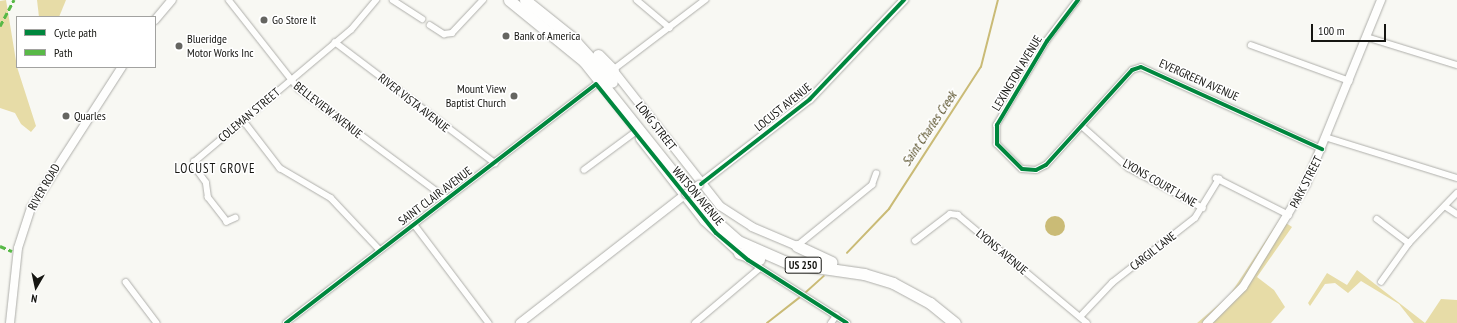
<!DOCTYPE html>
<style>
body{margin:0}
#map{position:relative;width:1457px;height:323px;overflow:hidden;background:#f8f8f3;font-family:"PT Sans Narrow",sans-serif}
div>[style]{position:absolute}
.green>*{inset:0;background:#e7dca7}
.water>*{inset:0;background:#cabb76}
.round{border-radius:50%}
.stream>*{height:1.5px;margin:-0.75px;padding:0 0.75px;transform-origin:0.75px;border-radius:0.75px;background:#cabb76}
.roads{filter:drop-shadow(0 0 1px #aeaeaa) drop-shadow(0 0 1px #aeaeaa)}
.street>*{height:5.5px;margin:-2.75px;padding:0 2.75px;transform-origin:2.75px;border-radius:2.75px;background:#fefefd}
.secondary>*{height:8px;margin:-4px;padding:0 4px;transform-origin:4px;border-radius:4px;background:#fefefd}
.highway>*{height:11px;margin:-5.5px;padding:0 5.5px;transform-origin:5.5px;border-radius:5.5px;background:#fefefd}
.bridges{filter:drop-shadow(0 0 1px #aeaeaa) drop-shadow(0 0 1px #aeaeaa)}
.secondary-bridge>*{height:8px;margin:-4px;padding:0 4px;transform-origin:4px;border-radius:4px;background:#fefefd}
.quiet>*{height:3px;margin-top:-1.5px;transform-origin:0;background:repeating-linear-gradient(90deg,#58b947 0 6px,transparent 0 9px)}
.cycleway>*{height:4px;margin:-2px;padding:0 2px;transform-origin:2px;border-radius:2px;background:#00873e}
.dots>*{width:11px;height:11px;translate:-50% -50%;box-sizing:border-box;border:2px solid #fff;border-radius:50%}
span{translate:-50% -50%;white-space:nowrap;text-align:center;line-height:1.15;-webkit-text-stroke:3px #fff;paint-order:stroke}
.shield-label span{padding:1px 3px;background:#fff;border:1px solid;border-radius:3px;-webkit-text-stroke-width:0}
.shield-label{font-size:11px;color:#161612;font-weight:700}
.poi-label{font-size:12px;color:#161612}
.left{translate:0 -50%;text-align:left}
.right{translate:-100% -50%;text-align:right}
.street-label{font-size:12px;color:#161612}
.water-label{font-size:13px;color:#524a21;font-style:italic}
.neighbourhood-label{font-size:13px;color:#161612;letter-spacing:1px}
.legend{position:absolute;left:16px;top:16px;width:140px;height:52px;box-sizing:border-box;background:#fff;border:1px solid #a2a2a0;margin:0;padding:5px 7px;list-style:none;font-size:12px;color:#161612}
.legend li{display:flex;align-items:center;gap:8px;height:20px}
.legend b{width:20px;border:1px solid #a2a2a0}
.north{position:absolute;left:16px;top:267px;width:40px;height:40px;-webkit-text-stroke:3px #fff;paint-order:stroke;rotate:189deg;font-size:11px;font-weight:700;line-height:16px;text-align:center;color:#161612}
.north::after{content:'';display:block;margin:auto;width:14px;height:18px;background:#161612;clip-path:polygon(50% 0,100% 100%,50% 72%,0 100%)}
.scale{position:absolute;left:1311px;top:24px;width:75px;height:18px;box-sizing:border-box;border:2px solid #161612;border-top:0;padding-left:5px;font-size:12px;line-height:14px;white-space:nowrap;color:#161612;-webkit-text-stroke:3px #fff;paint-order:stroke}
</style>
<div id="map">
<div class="green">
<i style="clip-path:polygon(6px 0,17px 67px,36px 126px,31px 132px,21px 124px,15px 113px,0 108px,0 1px)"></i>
<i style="clip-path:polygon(37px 0,66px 0,59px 17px,39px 17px)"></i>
<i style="clip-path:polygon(1280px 219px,1292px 227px,1257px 277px,1274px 290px,1285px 307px,1271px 323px,1197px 323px,1229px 296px)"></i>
<i style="clip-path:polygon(1357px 270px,1425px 323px,1441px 299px,1457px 300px,1457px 323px,1414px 323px,1399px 304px,1361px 281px,1348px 293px,1335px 283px,1325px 284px,1310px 306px,1308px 303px,1327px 273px,1347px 285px)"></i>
</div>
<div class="water">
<i class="round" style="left:1045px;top:216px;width:20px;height:20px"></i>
</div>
<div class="stream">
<i style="left:847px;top:253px;width:61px;rotate:-46.3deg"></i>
<i style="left:889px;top:209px;width:169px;rotate:-57.1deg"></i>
<i style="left:981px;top:67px;width:69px;rotate:-75.8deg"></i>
<i style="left:805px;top:293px;width:25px;rotate:-42deg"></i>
<i style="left:767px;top:323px;width:41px;rotate:-38deg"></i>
</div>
<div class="roads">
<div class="street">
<i style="left:229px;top:0;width:113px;rotate:51.8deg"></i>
<i style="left:299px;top:89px;width:184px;rotate:36.6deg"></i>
<i style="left:393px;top:0;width:35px;rotate:33deg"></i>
<i style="left:637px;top:0;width:43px;rotate:40.3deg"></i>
<i style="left:1078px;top:0;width:51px;rotate:127.1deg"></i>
<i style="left:1047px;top:41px;width:98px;rotate:120.8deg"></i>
<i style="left:997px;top:125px;width:19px;rotate:90deg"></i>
<i style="left:997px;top:144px;width:35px;rotate:45deg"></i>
<i style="left:1022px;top:169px;width:14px;rotate:4deg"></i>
<i style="left:1036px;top:170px;width:11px;rotate:-27deg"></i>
<i style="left:1046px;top:165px;width:128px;rotate:-47.8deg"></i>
<i style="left:1132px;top:70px;width:9px;rotate:-18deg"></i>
<i style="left:1141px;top:67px;width:199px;rotate:24.4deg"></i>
<i style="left:430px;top:25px;width:17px;rotate:33deg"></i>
<i style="left:444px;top:34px;width:8px;rotate:-7deg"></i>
<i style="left:452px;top:33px;width:45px;rotate:-46.8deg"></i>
<i style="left:1366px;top:37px;width:95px;rotate:17.1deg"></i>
<i style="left:335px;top:42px;width:201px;rotate:37.1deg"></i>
<i style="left:1251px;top:45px;width:105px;rotate:20deg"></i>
<i style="left:613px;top:70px;width:116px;rotate:-37.3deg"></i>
<i style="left:243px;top:120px;width:61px;rotate:52.4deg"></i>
<i style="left:280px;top:168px;width:59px;rotate:30.5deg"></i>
<i style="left:331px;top:198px;width:71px;rotate:46.7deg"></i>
<i style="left:1082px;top:126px;width:63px;rotate:41.8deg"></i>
<i style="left:1129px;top:168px;width:84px;rotate:28.4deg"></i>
<i style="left:1328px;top:138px;width:135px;rotate:17.2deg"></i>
<i style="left:584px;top:170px;width:62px;rotate:-36.5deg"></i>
<i style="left:1216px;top:178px;width:82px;rotate:26.9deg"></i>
<i style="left:1445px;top:206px;width:14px;rotate:34deg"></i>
<i style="left:236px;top:218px;width:10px;rotate:156deg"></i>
<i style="left:227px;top:222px;width:31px;rotate:-128deg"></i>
<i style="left:208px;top:198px;width:15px;rotate:-98deg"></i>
<i style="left:206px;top:183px;width:19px;rotate:-126deg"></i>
<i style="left:195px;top:168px;width:6px;rotate:-99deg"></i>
<i style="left:194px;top:162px;width:205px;rotate:-40.1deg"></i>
<i style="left:351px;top:30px;width:39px;rotate:-50deg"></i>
<i style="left:1377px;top:219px;width:40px;rotate:37deg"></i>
<i style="left:414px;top:224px;width:124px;rotate:52.9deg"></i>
<i style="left:915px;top:241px;width:44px;rotate:-37.6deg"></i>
<i style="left:950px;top:214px;width:8px;rotate:7deg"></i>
<i style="left:958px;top:215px;width:168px;rotate:39.9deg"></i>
<i style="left:797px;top:246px;width:97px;rotate:-39.1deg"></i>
<i style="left:872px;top:185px;width:12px;rotate:-70deg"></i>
<i style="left:747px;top:259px;width:119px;rotate:32.6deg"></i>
<i style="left:126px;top:282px;width:51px;rotate:52.9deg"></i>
<i style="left:1381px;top:282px;width:48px;rotate:-54.3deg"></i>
<i style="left:1409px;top:243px;width:69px;rotate:-46.2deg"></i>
<i style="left:1080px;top:317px;width:47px;rotate:-46.7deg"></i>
<i style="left:1112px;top:283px;width:105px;rotate:-38.1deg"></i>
<i style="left:1195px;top:218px;width:46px;rotate:-58.4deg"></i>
<i style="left:286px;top:323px;width:391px;rotate:-37.6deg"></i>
<i style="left:695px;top:323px;width:85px;rotate:-40.2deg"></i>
<i style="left:831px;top:323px;width:9px;rotate:-54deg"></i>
</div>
<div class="secondary">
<i style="left:155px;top:20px;width:26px;rotate:-50deg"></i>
<i style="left:613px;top:70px;width:173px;rotate:51.8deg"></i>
<i style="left:720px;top:206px;width:38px;rotate:33deg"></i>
<i style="left:752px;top:227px;width:49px;rotate:22.9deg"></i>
<i style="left:640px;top:139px;width:104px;rotate:52deg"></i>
<i style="left:704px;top:221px;width:47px;rotate:42.4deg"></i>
<i style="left:699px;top:185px;width:140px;rotate:-37.8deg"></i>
<i style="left:810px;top:99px;width:137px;rotate:-46.5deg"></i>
<i style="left:10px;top:323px;width:75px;rotate:-83.9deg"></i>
<i style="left:18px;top:248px;width:42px;rotate:-72deg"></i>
<i style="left:31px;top:208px;width:168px;rotate:-57.2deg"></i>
<i style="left:520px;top:323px;width:210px;rotate:-37.9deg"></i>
<i style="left:1207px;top:323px;width:51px;rotate:-45deg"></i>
<i style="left:1243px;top:287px;width:121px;rotate:-58.5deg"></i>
<i style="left:1306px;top:184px;width:199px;rotate:-67.8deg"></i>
</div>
<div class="highway">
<i style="left:509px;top:0;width:97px;rotate:39.1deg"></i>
<i style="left:584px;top:61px;width:191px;rotate:51.4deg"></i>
<i style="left:703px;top:210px;width:47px;rotate:41.5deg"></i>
<i style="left:738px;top:241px;width:55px;rotate:23.7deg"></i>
<i style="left:788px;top:263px;width:77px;rotate:8.2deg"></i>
<i style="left:864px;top:274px;width:30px;rotate:17deg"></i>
<i style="left:893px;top:283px;width:42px;rotate:28.4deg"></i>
<i style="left:930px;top:303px;width:32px;rotate:39deg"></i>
<i style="left:525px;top:0;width:58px;rotate:38.7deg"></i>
<i style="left:570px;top:36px;width:62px;rotate:47.6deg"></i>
<i style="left:598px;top:55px;width:21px;rotate:45deg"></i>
<i style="left:797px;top:246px;width:38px;rotate:25deg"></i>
<i style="left:739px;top:253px;width:21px;rotate:17deg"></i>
</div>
</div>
<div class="bridges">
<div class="secondary-bridge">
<i style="left:686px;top:194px;width:16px;rotate:-35deg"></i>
</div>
</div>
<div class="quiet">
<i style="left:0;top:26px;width:30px;rotate:-62deg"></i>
<i style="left:0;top:246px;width:13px;rotate:23deg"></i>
</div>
<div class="cycleway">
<i style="left:1078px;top:0;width:51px;rotate:127.1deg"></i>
<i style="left:1047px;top:41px;width:98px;rotate:120.8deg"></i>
<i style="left:997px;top:125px;width:19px;rotate:90deg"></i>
<i style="left:997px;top:144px;width:35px;rotate:45deg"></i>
<i style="left:1022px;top:169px;width:14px;rotate:4deg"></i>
<i style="left:1036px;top:170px;width:11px;rotate:-27deg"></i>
<i style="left:1046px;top:165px;width:128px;rotate:-47.8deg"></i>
<i style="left:1132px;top:70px;width:9px;rotate:-18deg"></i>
<i style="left:1141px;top:67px;width:199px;rotate:24.4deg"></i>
<i style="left:701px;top:184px;width:138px;rotate:-37.9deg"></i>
<i style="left:810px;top:99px;width:137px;rotate:-46.5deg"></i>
<i style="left:286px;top:323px;width:391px;rotate:-37.6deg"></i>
<i style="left:596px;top:84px;width:191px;rotate:51.2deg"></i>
<i style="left:716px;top:233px;width:42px;rotate:40.2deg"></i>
<i style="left:748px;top:260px;width:117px;rotate:32.5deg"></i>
</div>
<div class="dots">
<i style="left:264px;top:20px;background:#656561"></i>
<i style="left:506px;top:36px;background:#656561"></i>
<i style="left:179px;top:46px;background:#656561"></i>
<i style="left:514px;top:96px;background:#656561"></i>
<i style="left:66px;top:116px;background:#656561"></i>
</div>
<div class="shield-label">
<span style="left:803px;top:265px">US 250</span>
</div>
<div class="poi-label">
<span class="left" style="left:272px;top:20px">Go Store It</span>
<span class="left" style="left:514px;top:36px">Bank of America</span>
<span class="left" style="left:187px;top:46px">Blueridge<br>Motor Works Inc</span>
<span class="right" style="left:506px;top:96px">Mount View<br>Baptist Church</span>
<span class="left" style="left:74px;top:116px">Quarles</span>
</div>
<div class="street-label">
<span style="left:1017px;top:73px;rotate:-59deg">LEXINGTON AVENUE</span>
<span style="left:1199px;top:80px;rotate:24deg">EVERGREEN AVENUE</span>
<span style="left:414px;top:103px;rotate:38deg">RIVER VISTA AVENUE</span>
<span style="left:783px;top:107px;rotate:-39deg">LOCUST AVENUE</span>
<span style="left:328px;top:110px;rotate:38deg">BELLEVIEW AVENUE</span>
<span style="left:249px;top:115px;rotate:-40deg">COLEMAN STREET</span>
<span style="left:656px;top:126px;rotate:52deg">LONG STREET</span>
<span style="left:1306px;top:182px;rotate:-63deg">PARK STREET</span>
<span style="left:1160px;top:183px;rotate:30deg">LYONS COURT LANE</span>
<span style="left:44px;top:187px;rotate:-60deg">RIVER ROAD</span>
<span style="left:435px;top:196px;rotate:-37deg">SAINT CLAIR AVENUE</span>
<span style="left:698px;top:196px;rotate:50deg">WATSON AVENUE</span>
<span style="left:1153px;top:251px;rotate:-38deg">CARGIL LANE</span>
<span style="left:1002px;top:252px;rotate:40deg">LYONS AVENUE</span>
</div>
<div class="water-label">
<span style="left:930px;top:129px;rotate:-56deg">Saint Charles Creek</span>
</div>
<div class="neighbourhood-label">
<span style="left:215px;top:169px">LOCUST GROVE</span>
</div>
<ul class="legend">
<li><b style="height:5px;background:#00873e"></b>Cycle path</li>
<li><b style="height:5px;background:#58b947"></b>Path</li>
</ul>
<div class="north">N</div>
<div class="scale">100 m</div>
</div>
